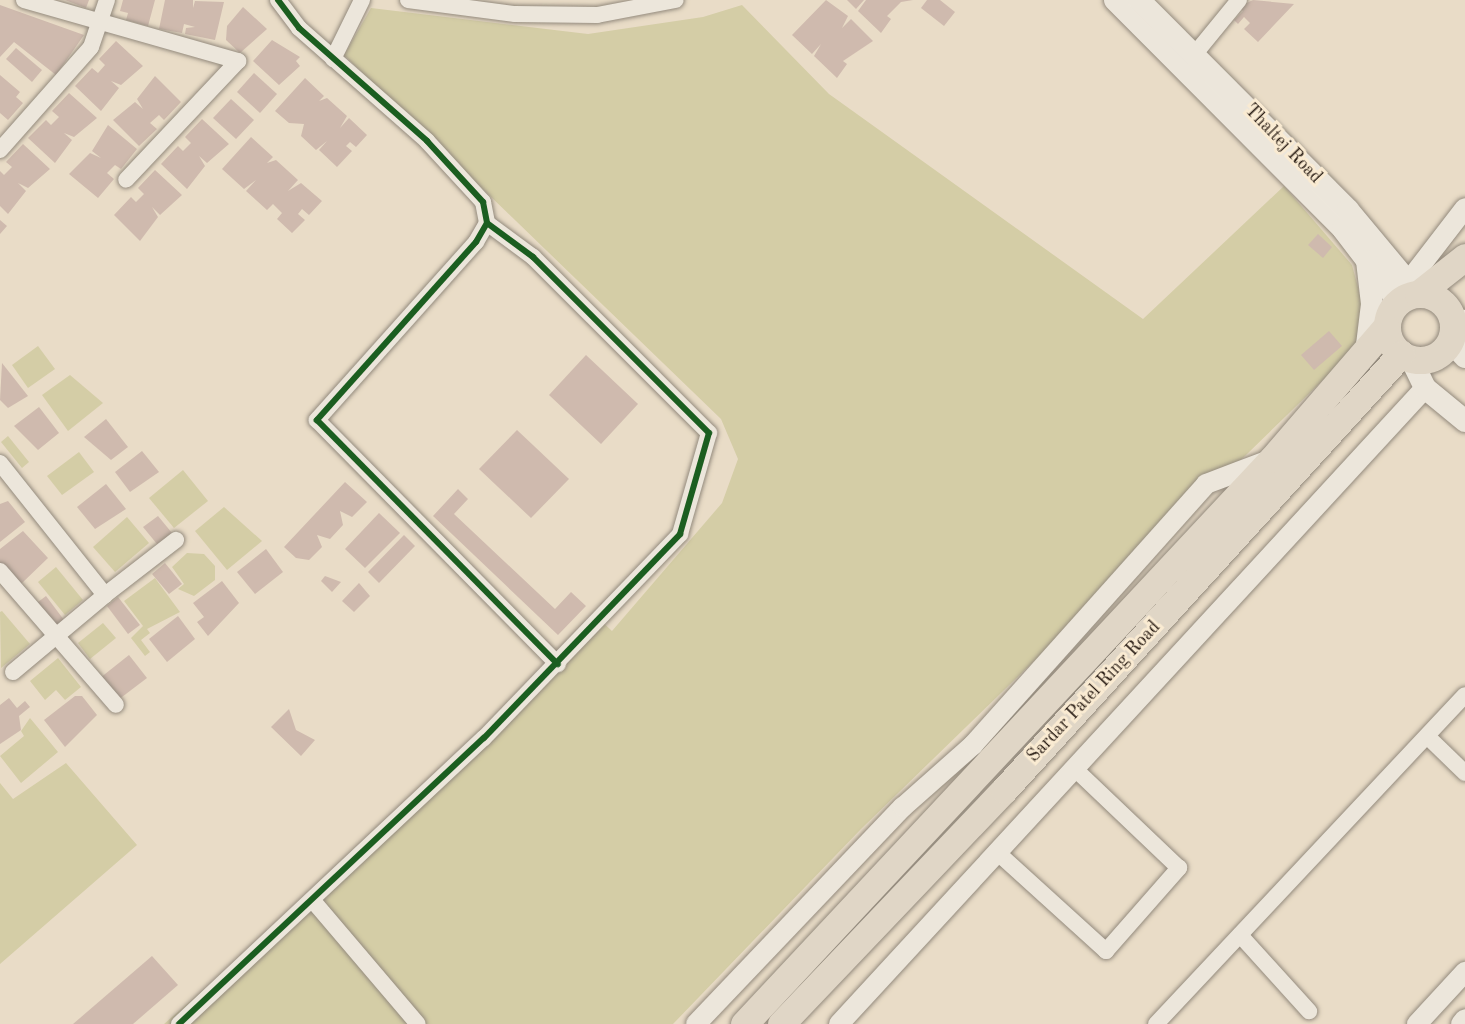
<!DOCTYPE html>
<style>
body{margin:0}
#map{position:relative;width:1465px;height:1024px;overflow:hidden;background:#e9dcc7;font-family:"Old Standard TT",serif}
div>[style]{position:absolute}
.green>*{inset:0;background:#d4cda6}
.building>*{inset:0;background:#cfbaae}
.roads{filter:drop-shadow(0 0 2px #938a7d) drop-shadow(0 0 2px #938a7d)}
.minor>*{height:16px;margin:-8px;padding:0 8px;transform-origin:8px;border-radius:8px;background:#ece6db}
.tertiary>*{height:20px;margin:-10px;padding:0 10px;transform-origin:10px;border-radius:10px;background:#ece6db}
.secondary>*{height:22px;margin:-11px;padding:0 11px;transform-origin:11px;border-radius:11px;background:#ece6db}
.trunk>*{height:27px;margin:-13.5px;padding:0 13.5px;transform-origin:13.5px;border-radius:13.5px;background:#e0d6c6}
.trunk>.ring{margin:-13.5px;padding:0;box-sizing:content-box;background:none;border:27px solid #e0d6c6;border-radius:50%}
.cycleway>*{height:6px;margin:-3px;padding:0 3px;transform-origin:3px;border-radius:3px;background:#1b5e20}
span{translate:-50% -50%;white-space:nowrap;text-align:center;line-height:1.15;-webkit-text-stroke:6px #faebd2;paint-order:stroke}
.street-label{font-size:18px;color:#20140c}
</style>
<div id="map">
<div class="green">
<i style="clip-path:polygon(742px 5px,829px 94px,1143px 319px,1284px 186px,1352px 265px,1363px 306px,1355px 349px,861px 829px,673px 1024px,164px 1024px,310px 897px,597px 617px,612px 631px,722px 503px,738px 459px,721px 419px,344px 55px,371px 8px,588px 34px,703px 17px)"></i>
<i style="clip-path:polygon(38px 346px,55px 369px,28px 388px,12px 365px)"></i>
<i style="clip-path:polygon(70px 375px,103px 403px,68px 431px,42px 395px)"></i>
<i style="clip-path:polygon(8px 436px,29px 462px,22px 468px,1px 442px)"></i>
<i style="clip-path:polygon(79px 452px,94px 472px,62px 495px,47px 476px)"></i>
<i style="clip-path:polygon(183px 470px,208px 501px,174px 528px,149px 498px)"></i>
<i style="clip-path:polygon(224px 507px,262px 541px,227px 570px,195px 531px)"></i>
<i style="clip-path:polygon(127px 517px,149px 543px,115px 572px,93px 547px)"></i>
<i style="clip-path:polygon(187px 553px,204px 554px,215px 566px,215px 580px,194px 596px,178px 589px,184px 584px,172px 567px)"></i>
<i style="clip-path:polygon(56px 567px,83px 600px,65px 615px,38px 582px)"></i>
<i style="clip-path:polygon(155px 578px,180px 612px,147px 629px,150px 633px,141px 640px,150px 652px,145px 656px,131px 638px,143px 626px,124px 601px)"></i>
<i style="clip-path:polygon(2px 611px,30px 644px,1px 668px,0 612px)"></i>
<i style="clip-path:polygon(103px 623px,116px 638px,90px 659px,78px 643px)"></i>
<i style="clip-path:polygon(58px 658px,81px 687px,65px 700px,56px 690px,45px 700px,30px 681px)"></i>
<i style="clip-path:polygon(30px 718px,58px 752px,21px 783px,0 756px,24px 736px,21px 731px)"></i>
<i style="clip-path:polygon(66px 763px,137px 845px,0 964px,0 783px,13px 799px)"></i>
</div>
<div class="building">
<i style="clip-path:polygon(65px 0,89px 0,86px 8px)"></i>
<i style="clip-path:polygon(123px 0,155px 0,148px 26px,126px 20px,128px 13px,120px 11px)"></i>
<i style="clip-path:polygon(165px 0,193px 0,193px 8px,195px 1px,224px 2px,215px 40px,185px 34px,186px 28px,195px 27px,184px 24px,182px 33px,159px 29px)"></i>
<i style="clip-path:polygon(826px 0,848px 16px,842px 28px,851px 19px,873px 41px,843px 61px,847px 64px,837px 78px,814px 56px,821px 44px,812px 54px,792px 35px)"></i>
<i style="clip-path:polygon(847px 0,864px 0,856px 9px)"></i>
<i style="clip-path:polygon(866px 0,913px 0,901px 2px,887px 16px,891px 19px,881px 33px,858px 11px)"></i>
<i style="clip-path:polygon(927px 0,940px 0,955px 12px,944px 26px,921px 8px)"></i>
<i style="clip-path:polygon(1253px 0,1294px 4px,1258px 42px,1244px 29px,1250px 23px,1244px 17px,1238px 24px,1234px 20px,1243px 11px,1238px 7px)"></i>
<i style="clip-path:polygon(0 5px,84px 35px,56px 75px,14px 42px,0 57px)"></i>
<i style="clip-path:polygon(243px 7px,267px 29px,240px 53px,226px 40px,227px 26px)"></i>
<i style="clip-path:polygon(272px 40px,300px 57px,296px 61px,300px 66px,279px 85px,253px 61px)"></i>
<i style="clip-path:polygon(116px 41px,143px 66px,121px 85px,111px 81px,119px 88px,101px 111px,75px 86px,92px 68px,98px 73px,105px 65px,99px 59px)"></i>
<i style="clip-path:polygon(16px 48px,42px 70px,32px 82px,6px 59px)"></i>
<i style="clip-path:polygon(254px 73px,277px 94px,260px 113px,237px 92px)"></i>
<i style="clip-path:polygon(0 75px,20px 92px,16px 97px,23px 103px,8px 120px,0 113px)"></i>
<i style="clip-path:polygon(155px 76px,181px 102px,164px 120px,159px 115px,150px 123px,157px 129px,139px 146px,113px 120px,135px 102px,143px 109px,137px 99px)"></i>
<i style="clip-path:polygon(305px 78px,324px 96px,319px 101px,327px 98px,347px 116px,340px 128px,349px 118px,367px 135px,356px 147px,350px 142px,346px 146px,352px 151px,337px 167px,319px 150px,327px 141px,316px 150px,301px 136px,304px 124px,289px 123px,275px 111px)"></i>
<i style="clip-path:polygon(69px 93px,97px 118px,74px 137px,64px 133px,72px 140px,55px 163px,28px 138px,46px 120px,51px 125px,59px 117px,52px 111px)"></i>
<i style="clip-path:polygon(231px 99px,254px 120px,236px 139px,213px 118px)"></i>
<i style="clip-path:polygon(202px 119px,229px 144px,207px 163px,199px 156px,205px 166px,187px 189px,161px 164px,178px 146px,183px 151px,191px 143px,185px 137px)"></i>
<i style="clip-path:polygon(108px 125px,137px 149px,121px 169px,115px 165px,107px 173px,114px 179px,98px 198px,69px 174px,90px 153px,101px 158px,92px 151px)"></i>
<i style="clip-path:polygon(251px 137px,273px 157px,267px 163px,276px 160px,298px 180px,288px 191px,301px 183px,322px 201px,309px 215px,302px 209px,298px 214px,305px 220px,292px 233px,277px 219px,282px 213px,273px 204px,267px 210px,246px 191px,256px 180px,244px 189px,222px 169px)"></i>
<i style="clip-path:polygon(23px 144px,50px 169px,28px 188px,18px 183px,26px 191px,8px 214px,0 206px,0 171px,4px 175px,12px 167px,6px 162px)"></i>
<i style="clip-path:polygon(155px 170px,182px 195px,160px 215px,152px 207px,158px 217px,140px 241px,114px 215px,131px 197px,136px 202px,144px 194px,138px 188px)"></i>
<i style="clip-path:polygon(0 220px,7px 226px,0 234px)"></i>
<i style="clip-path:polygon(1318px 234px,1332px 247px,1323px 258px,1308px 245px)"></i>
<i style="clip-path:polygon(1329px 331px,1342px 346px,1314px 370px,1301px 355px)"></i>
<i style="clip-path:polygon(586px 355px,638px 404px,601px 444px,549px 395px)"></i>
<i style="clip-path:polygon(2px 363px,28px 396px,8px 408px,0 400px)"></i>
<i style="clip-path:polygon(39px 407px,59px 433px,38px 450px,14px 426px)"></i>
<i style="clip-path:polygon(106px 419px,128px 447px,111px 460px,84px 437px)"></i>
<i style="clip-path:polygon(517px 430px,569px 479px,531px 518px,479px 469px)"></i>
<i style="clip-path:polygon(142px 451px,159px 472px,130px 492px,115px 472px)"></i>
<i style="clip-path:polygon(345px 482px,367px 502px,352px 517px,340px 511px,343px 525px,330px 539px,317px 535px,322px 547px,309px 560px,296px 558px,284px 547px)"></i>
<i style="clip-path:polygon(106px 484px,126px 509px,95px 529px,77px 507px)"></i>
<i style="clip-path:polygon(458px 489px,468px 499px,454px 514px,555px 609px,571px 592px,586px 606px,558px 635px,433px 516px)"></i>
<i style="clip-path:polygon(8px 501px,25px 522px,0 542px,0 504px)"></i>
<i style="clip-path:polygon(379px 513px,400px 533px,365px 568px,345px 549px)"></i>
<i style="clip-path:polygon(158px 516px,172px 533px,157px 544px,143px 527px)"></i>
<i style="clip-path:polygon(23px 531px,48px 558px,21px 584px,10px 570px,4px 575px,0 570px,0 549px)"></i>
<i style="clip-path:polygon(404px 535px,415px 546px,379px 583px,368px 572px)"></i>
<i style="clip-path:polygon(266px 549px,283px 572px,255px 594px,237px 572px)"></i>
<i style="clip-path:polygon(165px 563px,182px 584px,169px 594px,152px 574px)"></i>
<i style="clip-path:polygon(325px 576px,341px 582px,332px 592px,321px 581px)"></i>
<i style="clip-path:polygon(222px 581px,239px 603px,208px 636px,197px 622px,204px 617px,193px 603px)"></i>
<i style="clip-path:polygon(359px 583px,370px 596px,354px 612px,342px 601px)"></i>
<i style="clip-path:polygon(46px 596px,64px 620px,52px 629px,34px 605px)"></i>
<i style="clip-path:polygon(118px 597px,140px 625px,128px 634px,107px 606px)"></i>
<i style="clip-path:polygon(178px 616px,195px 639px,167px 662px,149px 639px)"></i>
<i style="clip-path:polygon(129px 655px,147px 678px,118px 700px,100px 678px)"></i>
<i style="clip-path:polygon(75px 696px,82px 696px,97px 715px,65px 747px,44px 720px)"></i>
<i style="clip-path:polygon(9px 698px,17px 708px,25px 701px,30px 707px,19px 716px,21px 730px,0 744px,0 705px)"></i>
<i style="clip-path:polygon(289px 709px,296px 730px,315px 740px,301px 756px,271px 727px)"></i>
<i style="clip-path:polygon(152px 956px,178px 985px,133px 1024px,73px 1024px)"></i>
</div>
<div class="roads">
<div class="minor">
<i style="left:24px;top:0;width:223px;rotate:15.9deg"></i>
<i style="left:238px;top:61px;width:163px;rotate:133.3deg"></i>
<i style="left:278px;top:0;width:35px;rotate:53deg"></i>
<i style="left:299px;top:28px;width:171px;rotate:41.4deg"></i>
<i style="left:427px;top:141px;width:83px;rotate:47.4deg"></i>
<i style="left:483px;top:202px;width:21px;rotate:79deg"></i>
<i style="left:487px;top:223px;width:22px;rotate:120deg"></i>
<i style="left:476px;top:242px;width:239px;rotate:131.8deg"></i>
<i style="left:317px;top:420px;width:343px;rotate:45.4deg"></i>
<i style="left:408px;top:0;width:108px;rotate:7.5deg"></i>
<i style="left:515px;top:14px;width:82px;rotate:0.7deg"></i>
<i style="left:597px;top:15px;width:80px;rotate:-10.8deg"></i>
<i style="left:1194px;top:55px;width:71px;rotate:-50.7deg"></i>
<i style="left:333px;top:59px;width:66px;rotate:-63.8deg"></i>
<i style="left:0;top:150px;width:137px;rotate:-48.5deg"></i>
<i style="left:91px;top:47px;width:50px;rotate:-71.2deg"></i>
<i style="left:0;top:463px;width:169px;rotate:51.5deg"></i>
<i style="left:105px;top:595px;width:90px;rotate:-37.8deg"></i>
<i style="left:0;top:571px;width:177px;rotate:49.1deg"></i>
<i style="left:13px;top:672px;width:120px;rotate:-39.9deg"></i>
<i style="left:1427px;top:736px;width:53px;rotate:44.2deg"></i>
<i style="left:998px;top:853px;width:146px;rotate:42.2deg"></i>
<i style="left:1106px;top:951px;width:111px;rotate:-48.7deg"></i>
<i style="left:1179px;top:868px;width:145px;rotate:-136.4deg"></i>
<i style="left:314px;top:902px;width:160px;rotate:49.6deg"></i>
<i style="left:1240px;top:935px;width:103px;rotate:47.8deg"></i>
<i style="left:179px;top:1024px;width:418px;rotate:-43.2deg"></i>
<i style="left:484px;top:738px;width:283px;rotate:-46.1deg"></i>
<i style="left:680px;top:534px;width:105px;rotate:-74deg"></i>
<i style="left:709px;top:433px;width:249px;rotate:-135deg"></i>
<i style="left:533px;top:257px;width:57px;rotate:-143.5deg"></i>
<i style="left:1156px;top:1024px;width:451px;rotate:-46.8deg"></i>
</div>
<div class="tertiary">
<i style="left:1408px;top:282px;width:93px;rotate:-52.4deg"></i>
<i style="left:1454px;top:326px;width:13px;rotate:-29deg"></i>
<i style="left:696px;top:1024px;width:300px;rotate:-46.4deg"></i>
<i style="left:903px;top:807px;width:94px;rotate:-41.5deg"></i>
<i style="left:973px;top:745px;width:350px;rotate:-48.2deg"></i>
<i style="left:1206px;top:484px;width:71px;rotate:-20.7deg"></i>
<i style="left:839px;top:1024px;width:865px;rotate:-47.34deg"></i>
<i style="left:1417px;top:1024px;width:71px;rotate:-47.3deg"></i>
<i style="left:1461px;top:1024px;width:6px;rotate:-51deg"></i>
</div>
<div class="secondary">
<i style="left:1115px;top:0;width:323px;rotate:45.1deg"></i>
<i style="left:1343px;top:229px;width:91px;rotate:52.6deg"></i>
<i style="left:1139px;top:0;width:296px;rotate:45.1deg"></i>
<i style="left:1348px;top:210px;width:109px;rotate:50.2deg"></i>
<i style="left:1450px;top:341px;width:22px;rotate:47deg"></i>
<i style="left:1366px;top:353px;width:49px;rotate:-83deg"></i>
<i style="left:1372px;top:304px;width:43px;rotate:-96.6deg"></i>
<i style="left:1411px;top:359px;width:32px;rotate:64deg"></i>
<i style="left:1425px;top:388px;width:52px;rotate:39.5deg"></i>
</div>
<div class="trunk">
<i class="ring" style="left:1387px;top:294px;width:39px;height:39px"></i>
<i style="left:1418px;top:294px;width:60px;rotate:-38.2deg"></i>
<i style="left:744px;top:1024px;width:773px;rotate:-46.94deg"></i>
<i style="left:1272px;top:459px;width:174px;rotate:-49.2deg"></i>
<i style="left:781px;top:1024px;width:323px;rotate:-46.4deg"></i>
<i style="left:1004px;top:790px;width:590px;rotate:-47.68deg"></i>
</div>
</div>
<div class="cycleway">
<i style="left:278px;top:0;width:35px;rotate:53deg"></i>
<i style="left:299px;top:28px;width:171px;rotate:41.4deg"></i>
<i style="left:427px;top:141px;width:83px;rotate:47.4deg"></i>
<i style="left:483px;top:202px;width:21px;rotate:79deg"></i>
<i style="left:487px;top:223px;width:22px;rotate:120deg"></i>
<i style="left:476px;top:242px;width:239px;rotate:131.8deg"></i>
<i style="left:317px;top:420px;width:343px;rotate:45.4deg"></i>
<i style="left:179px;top:1024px;width:418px;rotate:-43.2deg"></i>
<i style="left:484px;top:738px;width:283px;rotate:-46.1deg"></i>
<i style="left:680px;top:534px;width:105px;rotate:-74deg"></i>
<i style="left:709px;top:433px;width:249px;rotate:-135deg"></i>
<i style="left:533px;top:257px;width:57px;rotate:-143.5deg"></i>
</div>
<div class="street-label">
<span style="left:1283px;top:144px;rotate:46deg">Thaltej Road</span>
<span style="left:1094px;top:692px;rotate:-47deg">Sardar Patel Ring Road</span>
</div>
</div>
